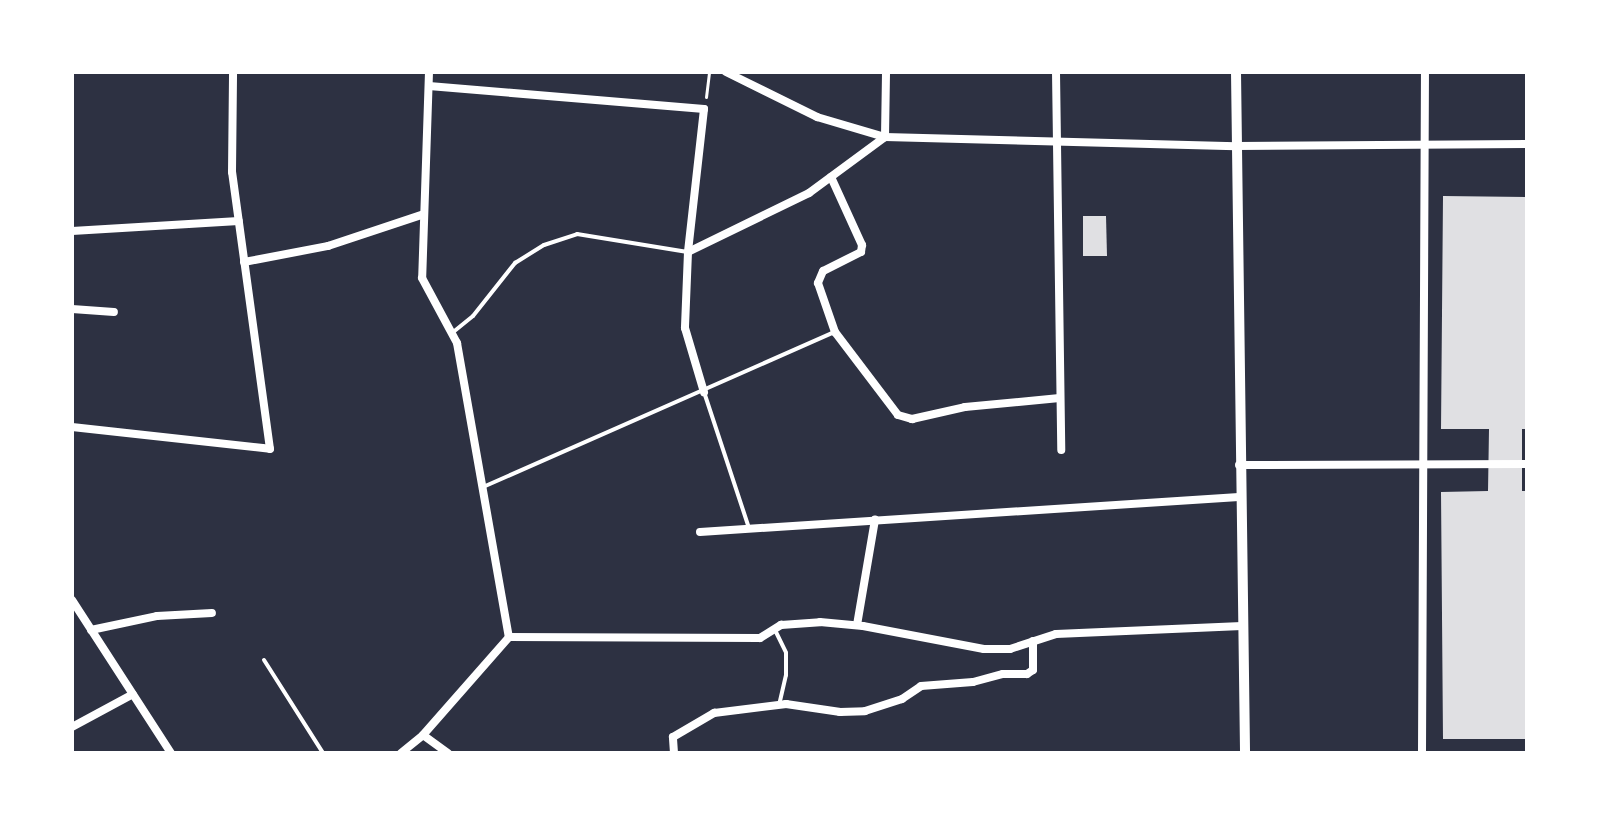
<!DOCTYPE html>
<style>
body{margin:0}
#map{position:relative;width:1599px;height:825px;overflow:hidden;background:#2d3142;font-family:Quicksand,sans-serif}
div>[style]{position:absolute}
.building>*{inset:0;background:#e0e0e3}
.path>*{height:3px;margin:-1.5px;padding:0 1.5px;transform-origin:1.5px;border-radius:1.5px;background:#fff}
.service>*{height:4px;margin:-2px;padding:0 2px;transform-origin:2px;border-radius:2px;background:#fff}
.minor>*{height:8px;margin:-4px;padding:0 4px;transform-origin:4px;border-radius:4px;background:#fff}
.tertiary>*{height:10px;margin:-5px;padding:0 5px;transform-origin:5px;border-radius:5px;background:#fff}
span{translate:-50% -50%;white-space:nowrap;text-align:center;line-height:1.15;-webkit-text-stroke:6px #fff;paint-order:stroke}
.frame{position:absolute;inset:0;border:74px solid #fff;pointer-events:none}
</style>
<div id="map">
<div class="building">
<i style="clip-path:polygon(1443px 196px,1527px 197px,1527px 429px,1522px 429px,1522px 491px,1527px 491px,1527px 739px,1443px 739px,1441px 492px,1488px 491px,1489px 429px,1441px 429px)"></i>
<i style="clip-path:polygon(1083px 216px,1106px 216px,1107px 256px,1083px 256px)"></i>
</div>
<div class="path">
<i style="left:706px;top:97px;width:25px;rotate:-83deg"></i>
</div>
<div class="service">
<i style="left:452px;top:333px;width:27px;rotate:-39deg"></i>
<i style="left:473px;top:316px;width:68px;rotate:-51.6deg"></i>
<i style="left:515px;top:263px;width:34px;rotate:-32deg"></i>
<i style="left:544px;top:245px;width:35px;rotate:-18deg"></i>
<i style="left:577px;top:234px;width:112px;rotate:9.2deg"></i>
<i style="left:704px;top:392px;width:143px;rotate:71.7deg"></i>
<i style="left:483px;top:487px;width:385px;rotate:-23.8deg"></i>
<i style="left:775px;top:630px;width:25px;rotate:64deg"></i>
<i style="left:786px;top:653px;width:22px;rotate:90deg"></i>
<i style="left:786px;top:675px;width:28px;rotate:103deg"></i>
<i style="left:264px;top:660px;width:110px;rotate:57.6deg"></i>
</div>
<div class="minor">
<i style="left:429px;top:72px;width:206px;rotate:91.9deg"></i>
<i style="left:422px;top:278px;width:74px;rotate:61.7deg"></i>
<i style="left:457px;top:343px;width:299px;rotate:80deg"></i>
<i style="left:726px;top:72px;width:102px;rotate:26.3deg"></i>
<i style="left:817px;top:117px;width:71px;rotate:16.4deg"></i>
<i style="left:885px;top:137px;width:351px;rotate:1.5deg"></i>
<i style="left:1236px;top:146px;width:291px;rotate:-0.4deg"></i>
<i style="left:1056px;top:72px;width:378px;rotate:89.2deg"></i>
<i style="left:429px;top:86px;width:276px;rotate:4.8deg"></i>
<i style="left:704px;top:109px;width:144px;rotate:96.4deg"></i>
<i style="left:688px;top:252px;width:76px;rotate:92.3deg"></i>
<i style="left:685px;top:328px;width:67px;rotate:73.5deg"></i>
<i style="left:831px;top:177px;width:75px;rotate:65.5deg"></i>
<i style="left:862px;top:245px;width:7px;rotate:98deg"></i>
<i style="left:861px;top:252px;width:42px;rotate:153.4deg"></i>
<i style="left:823px;top:271px;width:13px;rotate:113deg"></i>
<i style="left:818px;top:283px;width:52px;rotate:70.9deg"></i>
<i style="left:835px;top:332px;width:104px;rotate:52.8deg"></i>
<i style="left:898px;top:415px;width:15px;rotate:16deg"></i>
<i style="left:912px;top:419px;width:54px;rotate:-12.8deg"></i>
<i style="left:965px;top:407px;width:95px;rotate:-5.4deg"></i>
<i style="left:72px;top:231px;width:167px;rotate:-3.4deg"></i>
<i style="left:688px;top:252px;width:135px;rotate:-26deg"></i>
<i style="left:809px;top:193px;width:94px;rotate:-36.4deg"></i>
<i style="left:885px;top:137px;width:65px;rotate:-89.1deg"></i>
<i style="left:244px;top:262px;width:86px;rotate:-10.8deg"></i>
<i style="left:328px;top:246px;width:101px;rotate:-18.4deg"></i>
<i style="left:72px;top:309px;width:42px;rotate:4.1deg"></i>
<i style="left:72px;top:427px;width:199px;rotate:6.3deg"></i>
<i style="left:270px;top:449px;width:280px;rotate:-97.8deg"></i>
<i style="left:232px;top:172px;width:100px;rotate:-89.4deg"></i>
<i style="left:1239px;top:465px;width:288px;rotate:-0.2deg"></i>
<i style="left:700px;top:532px;width:540px;rotate:-3.72deg"></i>
<i style="left:72px;top:600px;width:182px;rotate:57.1deg"></i>
<i style="left:857px;top:625px;width:107px;rotate:-80.3deg"></i>
<i style="left:91px;top:630px;width:67px;rotate:-12deg"></i>
<i style="left:157px;top:616px;width:55px;rotate:-3.1deg"></i>
<i style="left:72px;top:727px;width:69px;rotate:-28.4deg"></i>
<i style="left:423px;top:735px;width:31px;rotate:36deg"></i>
<i style="left:401px;top:753px;width:28px;rotate:-39deg"></i>
<i style="left:423px;top:735px;width:130px;rotate:-48.7deg"></i>
<i style="left:509px;top:637px;width:251px;rotate:0.2deg"></i>
<i style="left:760px;top:638px;width:25px;rotate:-32deg"></i>
<i style="left:781px;top:625px;width:39px;rotate:-4deg"></i>
<i style="left:820px;top:622px;width:43px;rotate:5.3deg"></i>
<i style="left:863px;top:626px;width:123px;rotate:10.8deg"></i>
<i style="left:984px;top:649px;width:26px"></i>
<i style="left:1010px;top:649px;width:48px;rotate:-18.1deg"></i>
<i style="left:1056px;top:634px;width:186px;rotate:-2.5deg"></i>
<i style="left:674px;top:753px;width:16px;rotate:-94deg"></i>
<i style="left:673px;top:737px;width:48px;rotate:-30.3deg"></i>
<i style="left:714px;top:713px;width:73px;rotate:-7.1deg"></i>
<i style="left:786px;top:704px;width:55px;rotate:8.4deg"></i>
<i style="left:840px;top:712px;width:25px;rotate:-2deg"></i>
<i style="left:865px;top:711px;width:39px;rotate:-18deg"></i>
<i style="left:902px;top:699px;width:23px;rotate:-34deg"></i>
<i style="left:921px;top:686px;width:52px;rotate:-4.4deg"></i>
<i style="left:973px;top:682px;width:31px;rotate:-15deg"></i>
<i style="left:1003px;top:674px;width:24px"></i>
<i style="left:1027px;top:674px;width:7px;rotate:-34deg"></i>
<i style="left:1033px;top:670px;width:29px;rotate:-90deg"></i>
<i style="left:1422px;top:753px;width:681px;rotate:-89.75deg"></i>
</div>
<div class="tertiary">
<i style="left:1236px;top:72px;width:681px;rotate:89.24deg"></i>
</div>
<div class="frame"></div>
</div>
